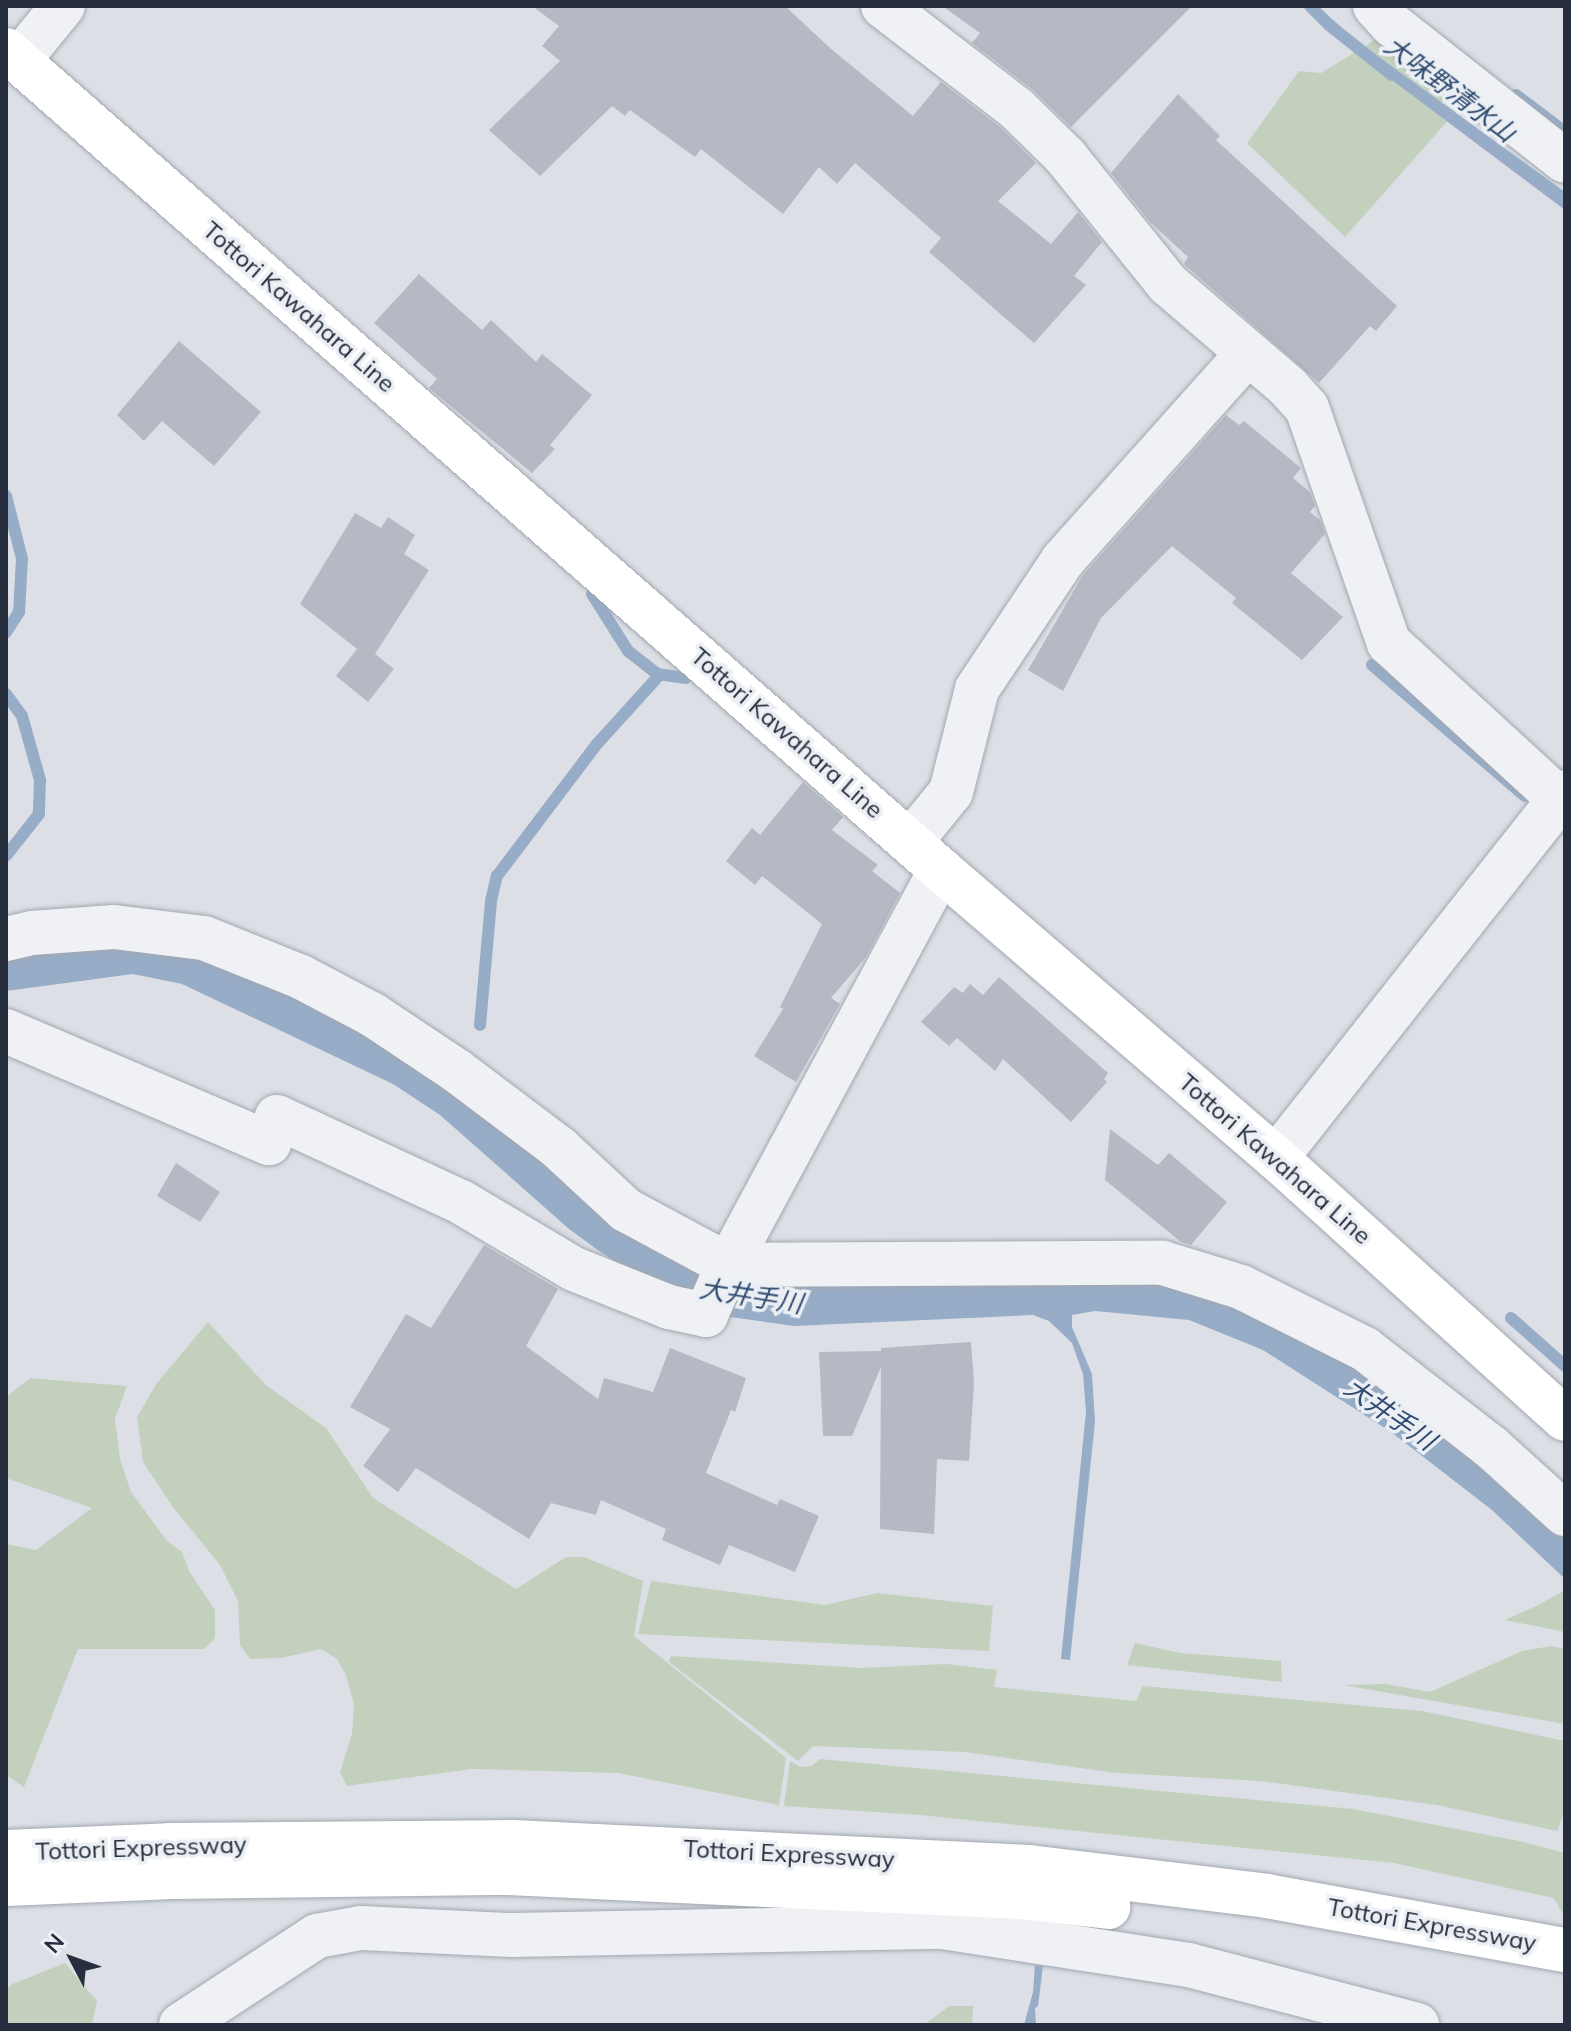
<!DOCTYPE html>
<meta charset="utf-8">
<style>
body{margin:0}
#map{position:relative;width:1571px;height:2031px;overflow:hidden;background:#dce0e6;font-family:Mulish,"Noto Sans JP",sans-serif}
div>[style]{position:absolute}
.green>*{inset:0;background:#c2d0bd}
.water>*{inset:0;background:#97adc7}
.stream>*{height:12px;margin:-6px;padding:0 6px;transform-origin:6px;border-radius:6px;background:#97adc7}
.building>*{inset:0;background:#b4b9c3}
.roads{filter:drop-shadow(0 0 2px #a2a7b0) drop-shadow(0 0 2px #a2a7b0)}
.minor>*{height:44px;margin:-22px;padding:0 22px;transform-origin:22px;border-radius:22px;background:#eff1f5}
.major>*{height:44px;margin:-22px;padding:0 22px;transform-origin:22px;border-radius:22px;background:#fff}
.highway>*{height:44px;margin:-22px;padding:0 22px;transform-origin:22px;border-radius:22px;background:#fff}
span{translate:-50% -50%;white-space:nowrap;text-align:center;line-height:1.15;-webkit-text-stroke:7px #ebeff4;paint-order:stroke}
.street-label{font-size:24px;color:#262e3d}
.water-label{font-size:26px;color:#304b70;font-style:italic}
.frame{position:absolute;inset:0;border:8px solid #262e3d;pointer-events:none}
.north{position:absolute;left:32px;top:1919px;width:80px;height:80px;-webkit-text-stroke:6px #ebeff4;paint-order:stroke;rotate:311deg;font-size:22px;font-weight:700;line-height:32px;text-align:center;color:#262e3d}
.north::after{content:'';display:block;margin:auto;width:28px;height:36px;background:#262e3d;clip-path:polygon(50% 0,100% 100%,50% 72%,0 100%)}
</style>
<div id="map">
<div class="green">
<i style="clip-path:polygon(1375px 40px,1460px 107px,1345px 237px,1247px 143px,1299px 71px,1321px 73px)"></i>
<i style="clip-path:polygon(208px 1322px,266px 1385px,326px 1428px,373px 1498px,516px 1589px,566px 1557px,584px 1557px,643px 1581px,634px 1636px,786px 1758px,779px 1805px,618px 1773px,472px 1769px,347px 1786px,340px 1772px,352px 1734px,354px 1705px,346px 1675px,337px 1659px,321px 1649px,281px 1658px,250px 1659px,240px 1645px,238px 1601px,220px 1565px,172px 1506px,143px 1462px,137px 1417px,157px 1383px)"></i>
<i style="clip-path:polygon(30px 1378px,127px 1386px,115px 1419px,120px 1459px,131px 1492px,167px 1541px,182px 1552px,190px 1573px,215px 1610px,215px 1638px,204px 1649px,78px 1649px,24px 1787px,6px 1775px,6px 1544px,36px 1550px,92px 1508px,6px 1478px,6px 1397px)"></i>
<i style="clip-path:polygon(651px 1581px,825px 1605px,877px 1593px,993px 1606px,989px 1651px,638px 1634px)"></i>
<i style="clip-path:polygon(1564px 1591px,1565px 1632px,1505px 1620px,1534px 1607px)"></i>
<i style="clip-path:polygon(1135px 1643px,1180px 1653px,1281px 1661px,1282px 1682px,1127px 1665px)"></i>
<i style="clip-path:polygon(1551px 1646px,1565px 1649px,1565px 1724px,1343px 1685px,1386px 1684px,1430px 1692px,1522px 1651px)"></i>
<i style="clip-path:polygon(671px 1656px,862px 1668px,946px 1664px,997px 1670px,994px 1687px,1136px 1701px,1143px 1686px,1422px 1711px,1565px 1741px,1565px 1811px,1557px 1831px,1437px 1805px,1260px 1781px,1117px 1773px,964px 1752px,813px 1746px,798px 1761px,669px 1662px)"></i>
<i style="clip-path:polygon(820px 1759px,1353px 1809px,1519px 1841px,1565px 1853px,1565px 1918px,1554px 1898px,1394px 1863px,920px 1815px,784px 1806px,790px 1761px,800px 1767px,811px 1766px)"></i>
<i style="clip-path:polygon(65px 1963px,97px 2001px,92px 2025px,6px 2025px,6px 1992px,10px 1985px)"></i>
<i style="clip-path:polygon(949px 2006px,973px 2006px,972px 2025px,924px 2025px)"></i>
</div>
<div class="water">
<i style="clip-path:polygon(1304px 6px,1317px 6px,1341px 27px,1334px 36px)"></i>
<i style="clip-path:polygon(1383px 60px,1565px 192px,1565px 210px,1376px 68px)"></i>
<i style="clip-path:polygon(151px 940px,312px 999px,763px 1286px,1154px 1281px,1238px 1297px,1361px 1363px,1565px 1525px,1565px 1579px,1492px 1510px,1391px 1432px,1263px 1350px,1189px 1320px,1095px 1311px,1072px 1315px,1072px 1327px,1092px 1374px,1095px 1422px,1070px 1660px,1061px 1659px,1086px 1412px,1083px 1374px,1072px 1343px,1049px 1321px,1033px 1315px,794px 1326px,717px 1315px,654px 1287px,599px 1251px,569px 1229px,440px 1115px,393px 1084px,182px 984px,133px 974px,6px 991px,6px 953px)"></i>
<i style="clip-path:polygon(1035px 1965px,1043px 1966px,1038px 2006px,1035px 2008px,1036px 2025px,1024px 2025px,1033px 1992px)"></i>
</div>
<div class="stream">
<i style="left:1310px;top:6px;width:27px;rotate:45deg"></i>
<i style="left:1329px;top:25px;width:80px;rotate:38.4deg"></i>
<i style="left:1516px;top:95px;width:61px;rotate:37.1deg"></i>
<i style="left:6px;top:496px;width:65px;rotate:75.7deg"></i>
<i style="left:22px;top:559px;width:53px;rotate:93.2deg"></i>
<i style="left:19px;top:612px;width:24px;rotate:123deg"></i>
<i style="left:592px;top:594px;width:67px;rotate:57.7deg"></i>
<i style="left:628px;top:651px;width:37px;rotate:38deg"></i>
<i style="left:657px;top:674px;width:29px;rotate:8deg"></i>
<i style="left:1372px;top:665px;width:201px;rotate:40.6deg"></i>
<i style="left:6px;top:694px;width:27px;rotate:54deg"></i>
<i style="left:22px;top:716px;width:66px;rotate:74.3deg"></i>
<i style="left:40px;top:780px;width:34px;rotate:92deg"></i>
<i style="left:39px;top:814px;width:53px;rotate:128.2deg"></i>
<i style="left:480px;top:1025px;width:124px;rotate:-84.9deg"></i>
<i style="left:491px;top:901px;width:26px;rotate:-77deg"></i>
<i style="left:497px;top:876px;width:166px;rotate:-52.9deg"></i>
<i style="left:597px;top:744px;width:88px;rotate:-47.8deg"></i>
<i style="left:1511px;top:1318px;width:72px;rotate:41.6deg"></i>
</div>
<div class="building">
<i style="clip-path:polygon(532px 6px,785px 6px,830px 48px,913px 116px,941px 82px,1001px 128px,1036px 163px,998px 201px,1051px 244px,1078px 212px,1102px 242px,1074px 276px,1086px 285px,1034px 343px,929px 252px,941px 238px,855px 163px,837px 184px,819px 167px,783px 214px,701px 149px,695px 157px,630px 110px,625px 116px,612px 106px,540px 176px,489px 130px,560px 61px,542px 46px,559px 26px)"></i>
<i style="clip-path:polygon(942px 6px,1192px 6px,1071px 127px,1032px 89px,972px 43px,980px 33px)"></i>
<i style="clip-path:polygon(1178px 94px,1220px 136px,1216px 140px,1397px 306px,1376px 331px,1370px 326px,1319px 383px,1184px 264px,1188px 257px,1150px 222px,1111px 173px)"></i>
<i style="clip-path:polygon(419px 274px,482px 330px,491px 320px,536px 362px,542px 354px,592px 395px,550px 445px,555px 449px,532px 473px,429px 388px,437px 379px,374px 323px)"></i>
<i style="clip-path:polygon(179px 341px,261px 412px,214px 466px,162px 421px,144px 441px,117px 415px)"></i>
<i style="clip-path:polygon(1226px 415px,1239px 425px,1244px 421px,1301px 468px,1293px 478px,1310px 492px,1315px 506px,1310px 512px,1320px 520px,1325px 534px,1291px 573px,1343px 617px,1302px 660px,1232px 603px,1236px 598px,1172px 546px,1101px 618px,1063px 691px,1028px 670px,1083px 575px)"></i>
<i style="clip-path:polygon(355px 513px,381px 528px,388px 517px,415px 535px,404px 554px,429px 570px,375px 654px,394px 669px,368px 702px,336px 676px,357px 649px,300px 604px)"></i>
<i style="clip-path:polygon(803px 782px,843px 817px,832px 830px,878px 865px,872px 871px,900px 893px,866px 957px,831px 998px,840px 1004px,796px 1082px,754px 1056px,783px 1009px,780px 1007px,822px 924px,762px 876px,755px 885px,726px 861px,752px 828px,760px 835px)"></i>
<i style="clip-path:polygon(999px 977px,1108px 1073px,1104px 1079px,1107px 1082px,1071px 1122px,1003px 1059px,995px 1071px,957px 1038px,949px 1046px,921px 1022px,954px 987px,963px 993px,970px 984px,983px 995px)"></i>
<i style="clip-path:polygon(1110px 1129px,1158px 1165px,1169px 1153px,1227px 1202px,1191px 1245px,1181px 1242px,1105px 1180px)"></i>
<i style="clip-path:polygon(176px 1163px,220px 1192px,200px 1222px,157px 1196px)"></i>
<i style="clip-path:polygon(484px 1245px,558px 1289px,526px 1346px,598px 1399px,604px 1378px,653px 1392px,670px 1348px,746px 1378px,735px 1412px,731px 1410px,706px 1473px,777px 1505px,780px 1499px,819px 1516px,795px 1572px,729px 1545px,720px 1565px,662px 1540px,666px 1529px,601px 1500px,596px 1515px,551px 1503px,529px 1539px,416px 1468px,398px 1492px,363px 1466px,390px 1429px,350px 1407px,406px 1314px,431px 1328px)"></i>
<i style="clip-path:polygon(971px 1342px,974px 1383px,969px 1461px,937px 1459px,934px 1534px,880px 1529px,881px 1367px,852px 1436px,823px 1436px,819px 1352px,881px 1351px,881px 1348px)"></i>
</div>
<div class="roads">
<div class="minor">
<i style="left:883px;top:6px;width:169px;rotate:37.5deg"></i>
<i style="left:1017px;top:109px;width:67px;rotate:44.4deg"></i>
<i style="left:1065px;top:156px;width:164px;rotate:51.2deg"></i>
<i style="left:1168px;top:284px;width:158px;rotate:40.6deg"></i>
<i style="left:1288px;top:387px;width:28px;rotate:48deg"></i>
<i style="left:1307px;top:408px;width:249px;rotate:70.8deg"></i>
<i style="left:1389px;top:643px;width:239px;rotate:42.5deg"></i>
<i style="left:1375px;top:6px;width:24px;rotate:48deg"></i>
<i style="left:1391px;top:24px;width:221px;rotate:38.2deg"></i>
<i style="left:18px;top:61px;width:71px;rotate:-50.7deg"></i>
<i style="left:911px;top:841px;width:63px;rotate:-50.8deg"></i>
<i style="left:951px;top:792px;width:106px;rotate:-75.8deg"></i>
<i style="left:977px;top:689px;width:155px;rotate:-56.3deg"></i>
<i style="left:1063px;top:560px;width:276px;rotate:-48.2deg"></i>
<i style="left:6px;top:939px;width:27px;rotate:-13deg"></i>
<i style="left:32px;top:933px;width:82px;rotate:-4.2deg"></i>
<i style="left:114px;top:927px;width:91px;rotate:7deg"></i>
<i style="left:204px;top:938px;width:105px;rotate:21.9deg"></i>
<i style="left:301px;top:977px;width:81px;rotate:27.8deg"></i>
<i style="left:373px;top:1015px;width:101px;rotate:33.7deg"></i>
<i style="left:457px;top:1071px;width:128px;rotate:37deg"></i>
<i style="left:559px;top:1148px;width:91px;rotate:42.8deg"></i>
<i style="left:626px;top:1210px;width:116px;rotate:28.3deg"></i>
<i style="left:728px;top:1265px;width:435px;rotate:-0.3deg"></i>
<i style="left:1163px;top:1263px;width:82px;rotate:17.1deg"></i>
<i style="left:1241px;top:1287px;width:139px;rotate:26.6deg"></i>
<i style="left:1365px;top:1349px;width:160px;rotate:37.9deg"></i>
<i style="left:1491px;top:1447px;width:100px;rotate:42.2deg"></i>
<i style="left:6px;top:1031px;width:286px;rotate:23.1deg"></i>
<i style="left:269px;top:1143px;width:27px;rotate:-73deg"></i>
<i style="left:277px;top:1117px;width:203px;rotate:24.8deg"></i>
<i style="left:461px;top:1202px;width:131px;rotate:30.7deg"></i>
<i style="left:574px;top:1269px;width:102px;rotate:21.8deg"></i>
<i style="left:669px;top:1307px;width:38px;rotate:12deg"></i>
<i style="left:706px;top:1315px;width:55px;rotate:-66.3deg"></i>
<i style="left:728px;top:1265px;width:449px;rotate:-61.7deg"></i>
<i style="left:1276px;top:1158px;width:466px;rotate:-51.7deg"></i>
<i style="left:181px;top:2025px;width:163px;rotate:-33.2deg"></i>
<i style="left:317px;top:1936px;width:45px;rotate:-10.3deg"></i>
<i style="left:361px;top:1928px;width:151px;rotate:2.7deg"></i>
<i style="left:512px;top:1935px;width:431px;rotate:-1.1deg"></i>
<i style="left:943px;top:1927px;width:249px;rotate:8.8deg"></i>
<i style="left:1189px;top:1965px;width:236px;rotate:14.7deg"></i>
</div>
<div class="major">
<i style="left:6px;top:50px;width:1244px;rotate:41.25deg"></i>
<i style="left:941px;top:870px;width:442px;rotate:40.7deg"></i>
<i style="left:1276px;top:1158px;width:389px;rotate:42.1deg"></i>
</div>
<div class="highway">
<i style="left:6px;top:1852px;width:164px;rotate:-2.4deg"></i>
<i style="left:170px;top:1845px;width:343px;rotate:-0.5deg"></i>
<i style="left:513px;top:1842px;width:517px;rotate:2.77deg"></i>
<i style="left:1029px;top:1867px;width:240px;rotate:6.9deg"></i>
<i style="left:1267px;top:1896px;width:303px;rotate:10.3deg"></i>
<i style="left:6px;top:1884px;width:166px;rotate:-2.4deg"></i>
<i style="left:172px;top:1877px;width:336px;rotate:-0.7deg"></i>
<i style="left:508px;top:1873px;width:515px;rotate:2.67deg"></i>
<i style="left:1022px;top:1897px;width:87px;rotate:6.6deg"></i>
</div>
</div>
<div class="street-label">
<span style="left:299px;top:307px;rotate:41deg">Tottori Kawahara Line</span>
<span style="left:787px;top:733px;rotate:41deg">Tottori Kawahara Line</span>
<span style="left:1275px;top:1159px;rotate:41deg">Tottori Kawahara Line</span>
<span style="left:141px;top:1848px;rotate:-2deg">Tottori Expressway</span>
<span style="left:789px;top:1854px;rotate:3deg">Tottori Expressway</span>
<span style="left:1432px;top:1925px;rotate:10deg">Tottori Expressway</span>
</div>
<div class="water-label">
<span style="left:1450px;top:89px;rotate:37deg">大味野清水山</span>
<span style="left:751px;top:1296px;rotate:9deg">大井手川</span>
<span style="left:1390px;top:1414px;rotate:35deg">大井手川</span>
</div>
<div class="frame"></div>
<div class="north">N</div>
</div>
